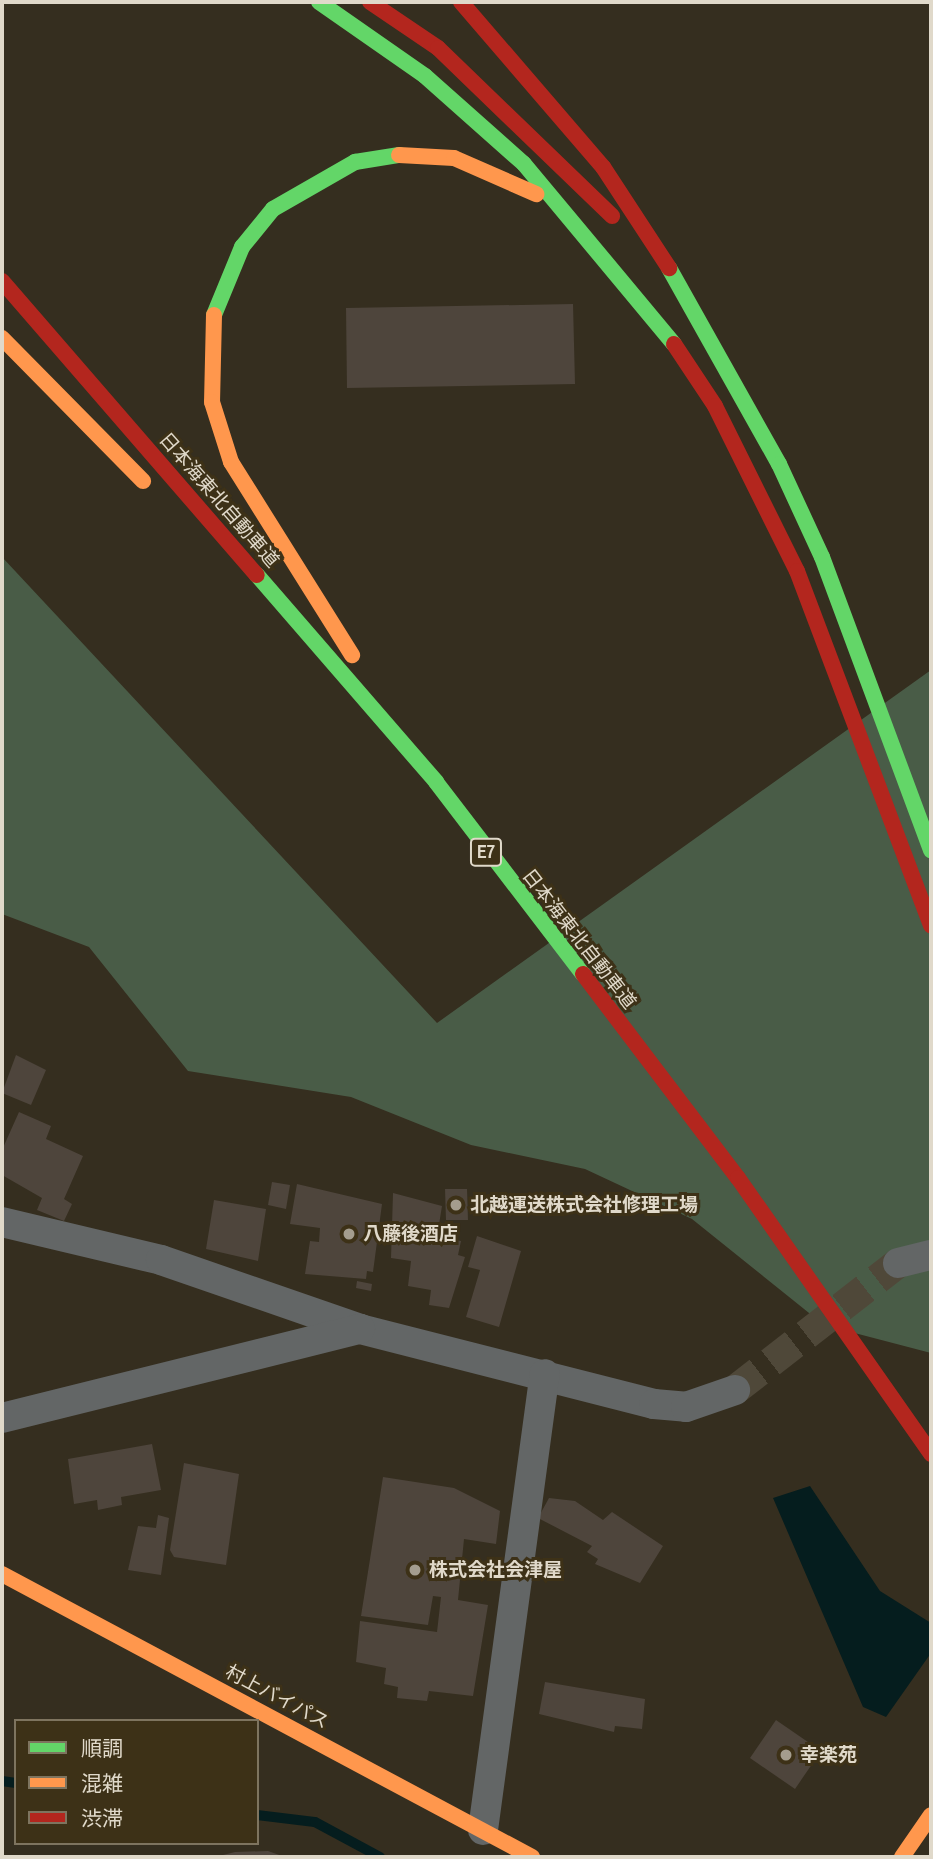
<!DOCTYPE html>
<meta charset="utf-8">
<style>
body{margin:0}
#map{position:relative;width:933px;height:1859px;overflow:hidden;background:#352e1f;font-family:"Archivo Narrow","Noto Sans JP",sans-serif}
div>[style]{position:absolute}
.forest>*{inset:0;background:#495c47}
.water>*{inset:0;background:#051d1e}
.stream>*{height:10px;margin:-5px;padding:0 5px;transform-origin:5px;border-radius:5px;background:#051d1e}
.building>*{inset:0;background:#4e453c}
.street-tunnel>*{height:30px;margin-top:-15px;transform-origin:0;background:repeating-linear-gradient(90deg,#4f4839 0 30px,transparent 0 45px)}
.street>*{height:30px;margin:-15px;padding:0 15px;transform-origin:15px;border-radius:15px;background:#636666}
.fast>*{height:16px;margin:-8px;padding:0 8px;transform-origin:8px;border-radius:8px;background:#63d668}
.slow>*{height:16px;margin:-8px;padding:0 8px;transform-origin:8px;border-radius:8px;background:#ff974d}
.jam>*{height:16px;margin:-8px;padding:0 8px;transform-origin:8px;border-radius:8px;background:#b3261e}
.dots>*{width:19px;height:19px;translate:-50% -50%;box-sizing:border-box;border:4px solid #3d3117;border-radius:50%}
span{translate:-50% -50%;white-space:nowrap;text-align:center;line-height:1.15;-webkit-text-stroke:6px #3d3117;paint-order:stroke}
.shield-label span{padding:2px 5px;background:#3d3117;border:2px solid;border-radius:5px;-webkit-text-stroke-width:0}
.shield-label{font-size:18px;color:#e0d9ca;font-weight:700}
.street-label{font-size:19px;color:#e0d9ca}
.poi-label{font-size:19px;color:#e0d9ca;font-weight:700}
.left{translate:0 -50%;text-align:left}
.frame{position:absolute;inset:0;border:4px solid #e0d9ca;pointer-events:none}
.legend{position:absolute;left:14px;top:1719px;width:245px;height:126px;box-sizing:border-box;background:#3d3117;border:2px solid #7e745f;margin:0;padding:9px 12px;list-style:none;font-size:21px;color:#e0d9ca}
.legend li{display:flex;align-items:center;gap:14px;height:35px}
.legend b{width:35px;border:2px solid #7e745f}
</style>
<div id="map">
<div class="forest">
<i style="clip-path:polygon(2px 557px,437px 1023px,931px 670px,931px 1353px,824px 1325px,692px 1219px,585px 1169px,471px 1145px,351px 1097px,188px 1071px,89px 947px,2px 914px)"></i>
</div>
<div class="water">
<i style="clip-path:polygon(810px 1486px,880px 1591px,931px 1623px,931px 1653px,886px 1717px,863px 1707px,773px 1498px)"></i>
</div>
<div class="stream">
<i style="left:2px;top:1781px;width:14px;rotate:8deg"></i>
<i style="left:257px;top:1815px;width:58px;rotate:6.9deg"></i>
<i style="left:315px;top:1822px;width:74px;rotate:28.3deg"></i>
</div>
<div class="building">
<i style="clip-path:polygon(573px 304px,575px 384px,347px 388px,346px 308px)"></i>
<i style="clip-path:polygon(16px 1055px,46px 1070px,31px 1105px,2px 1093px)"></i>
<i style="clip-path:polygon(19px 1112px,51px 1126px,46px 1139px,83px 1156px,64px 1199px,72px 1204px,64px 1221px,37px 1210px,42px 1198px,2px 1175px,2px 1150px)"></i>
<i style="clip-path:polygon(272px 1182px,290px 1185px,286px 1209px,268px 1205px)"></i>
<i style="clip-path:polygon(297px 1184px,382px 1204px,373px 1272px,367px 1271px,366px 1279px,305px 1274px,310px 1241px,319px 1242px,320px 1228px,290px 1224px)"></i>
<i style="clip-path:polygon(445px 1189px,467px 1189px,468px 1220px,446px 1220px)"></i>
<i style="clip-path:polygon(393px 1193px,442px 1206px,437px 1237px,461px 1241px,458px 1255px,465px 1257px,449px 1308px,429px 1305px,431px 1290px,408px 1286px,411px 1261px,391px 1258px)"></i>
<i style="clip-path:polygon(214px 1200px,266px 1209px,258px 1261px,206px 1249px)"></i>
<i style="clip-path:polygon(477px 1236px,521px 1251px,499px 1327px,466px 1317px,480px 1270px,468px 1267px)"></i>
<i style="clip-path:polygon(357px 1281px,372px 1284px,371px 1291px,356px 1288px)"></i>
<i style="clip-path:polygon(152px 1444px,161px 1490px,121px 1497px,122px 1505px,98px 1510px,97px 1500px,74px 1504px,68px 1459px)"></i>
<i style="clip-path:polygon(184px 1463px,239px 1474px,226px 1565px,174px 1557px,170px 1550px)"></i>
<i style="clip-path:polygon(383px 1477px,454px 1488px,500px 1511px,496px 1544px,464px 1539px,458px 1600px,488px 1605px,473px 1696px,429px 1691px,427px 1701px,397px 1698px,398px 1687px,384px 1684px,386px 1668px,356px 1662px,360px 1621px,437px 1632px,441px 1597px,433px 1596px,428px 1625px,361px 1616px)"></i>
<i style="clip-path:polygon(549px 1498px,575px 1501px,603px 1520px,612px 1512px,663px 1546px,640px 1583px,595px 1564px,598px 1559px,587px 1552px,592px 1546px,538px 1518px)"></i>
<i style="clip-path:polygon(158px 1515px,169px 1518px,161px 1575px,128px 1570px,138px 1526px,156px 1528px)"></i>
<i style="clip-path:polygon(545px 1682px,645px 1699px,642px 1729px,615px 1726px,614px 1732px,539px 1714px)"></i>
<i style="clip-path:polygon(776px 1720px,821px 1751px,795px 1789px,750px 1758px)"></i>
<i style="clip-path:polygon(268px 1851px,285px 1857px,215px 1857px,235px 1852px)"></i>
</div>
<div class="street-tunnel">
<i style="left:735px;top:1390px;width:207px;rotate:-37.9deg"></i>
</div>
<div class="street">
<i style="left:2px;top:1222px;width:163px;rotate:13.4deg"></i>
<i style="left:161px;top:1260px;width:211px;rotate:19.1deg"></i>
<i style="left:360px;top:1329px;width:303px;rotate:14.3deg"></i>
<i style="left:654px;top:1404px;width:32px;rotate:5deg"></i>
<i style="left:686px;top:1407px;width:52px;rotate:-19.1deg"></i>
<i style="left:898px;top:1263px;width:34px;rotate:-14deg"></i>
<i style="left:2px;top:1418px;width:369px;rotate:-14deg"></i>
<i style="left:483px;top:1830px;width:460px;rotate:-82.3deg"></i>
</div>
<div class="fast">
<i style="left:319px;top:2px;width:129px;rotate:34.9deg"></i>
<i style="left:425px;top:76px;width:132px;rotate:41.6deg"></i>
<i style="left:524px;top:164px;width:234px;rotate:50.2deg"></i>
<i style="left:669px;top:268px;width:225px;rotate:60.7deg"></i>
<i style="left:779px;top:464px;width:102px;rotate:65.2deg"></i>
<i style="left:822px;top:557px;width:313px;rotate:69.6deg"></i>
<i style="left:214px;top:315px;width:74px;rotate:-67.6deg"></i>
<i style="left:242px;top:247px;width:49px;rotate:-50.8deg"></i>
<i style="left:273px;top:209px;width:95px;rotate:-29.8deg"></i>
<i style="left:355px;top:162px;width:45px;rotate:-9deg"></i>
<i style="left:257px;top:575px;width:274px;rotate:49.1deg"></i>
<i style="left:436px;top:782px;width:242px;rotate:52.6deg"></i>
</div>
<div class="slow">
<i style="left:399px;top:155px;width:55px;rotate:3.1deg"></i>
<i style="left:454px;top:158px;width:90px;rotate:23.7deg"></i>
<i style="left:214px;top:315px;width:87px;rotate:91.3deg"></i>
<i style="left:212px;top:402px;width:63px;rotate:72.4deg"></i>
<i style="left:231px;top:462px;width:228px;rotate:57.9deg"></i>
<i style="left:2px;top:338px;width:201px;rotate:45.4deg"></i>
<i style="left:2px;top:1574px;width:601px;rotate:28.1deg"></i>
<i style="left:902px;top:1857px;width:51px;rotate:-55.4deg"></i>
</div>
<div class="jam">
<i style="left:370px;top:2px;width:82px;rotate:34.1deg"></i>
<i style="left:438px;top:48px;width:242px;rotate:44deg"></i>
<i style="left:461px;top:2px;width:218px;rotate:49.3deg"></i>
<i style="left:603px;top:167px;width:121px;rotate:56.8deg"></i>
<i style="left:2px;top:281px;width:389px;rotate:49.1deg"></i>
<i style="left:674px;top:344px;width:74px;rotate:56.5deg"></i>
<i style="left:715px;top:406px;width:184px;rotate:63.6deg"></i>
<i style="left:797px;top:571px;width:379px;rotate:69.3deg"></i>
<i style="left:583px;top:974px;width:256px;rotate:52.8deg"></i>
<i style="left:738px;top:1178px;width:337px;rotate:55deg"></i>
</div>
<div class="dots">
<i style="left:456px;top:1205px;background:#a49d8e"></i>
<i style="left:349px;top:1234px;background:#a49d8e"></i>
<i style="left:415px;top:1570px;background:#a49d8e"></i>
<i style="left:786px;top:1755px;background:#a49d8e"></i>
</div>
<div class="shield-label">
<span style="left:486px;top:852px">E7</span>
</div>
<div class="street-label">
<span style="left:219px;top:500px;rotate:49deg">日本海東北自動車道</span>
<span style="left:579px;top:939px;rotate:52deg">日本海東北自動車道</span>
<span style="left:277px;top:1697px;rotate:28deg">村上バイパス</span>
</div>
<div class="poi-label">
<span class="left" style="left:470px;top:1205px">北越運送株式会社修理工場</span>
<span class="left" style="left:363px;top:1234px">八藤後酒店</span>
<span class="left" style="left:429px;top:1570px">株式会社会津屋</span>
<span class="left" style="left:800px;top:1755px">幸楽苑</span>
</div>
<div class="frame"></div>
<ul class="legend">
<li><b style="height:9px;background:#63d668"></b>順調</li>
<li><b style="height:9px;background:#ff974d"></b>混雑</li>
<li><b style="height:9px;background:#b3261e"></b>渋滞</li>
</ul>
</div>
